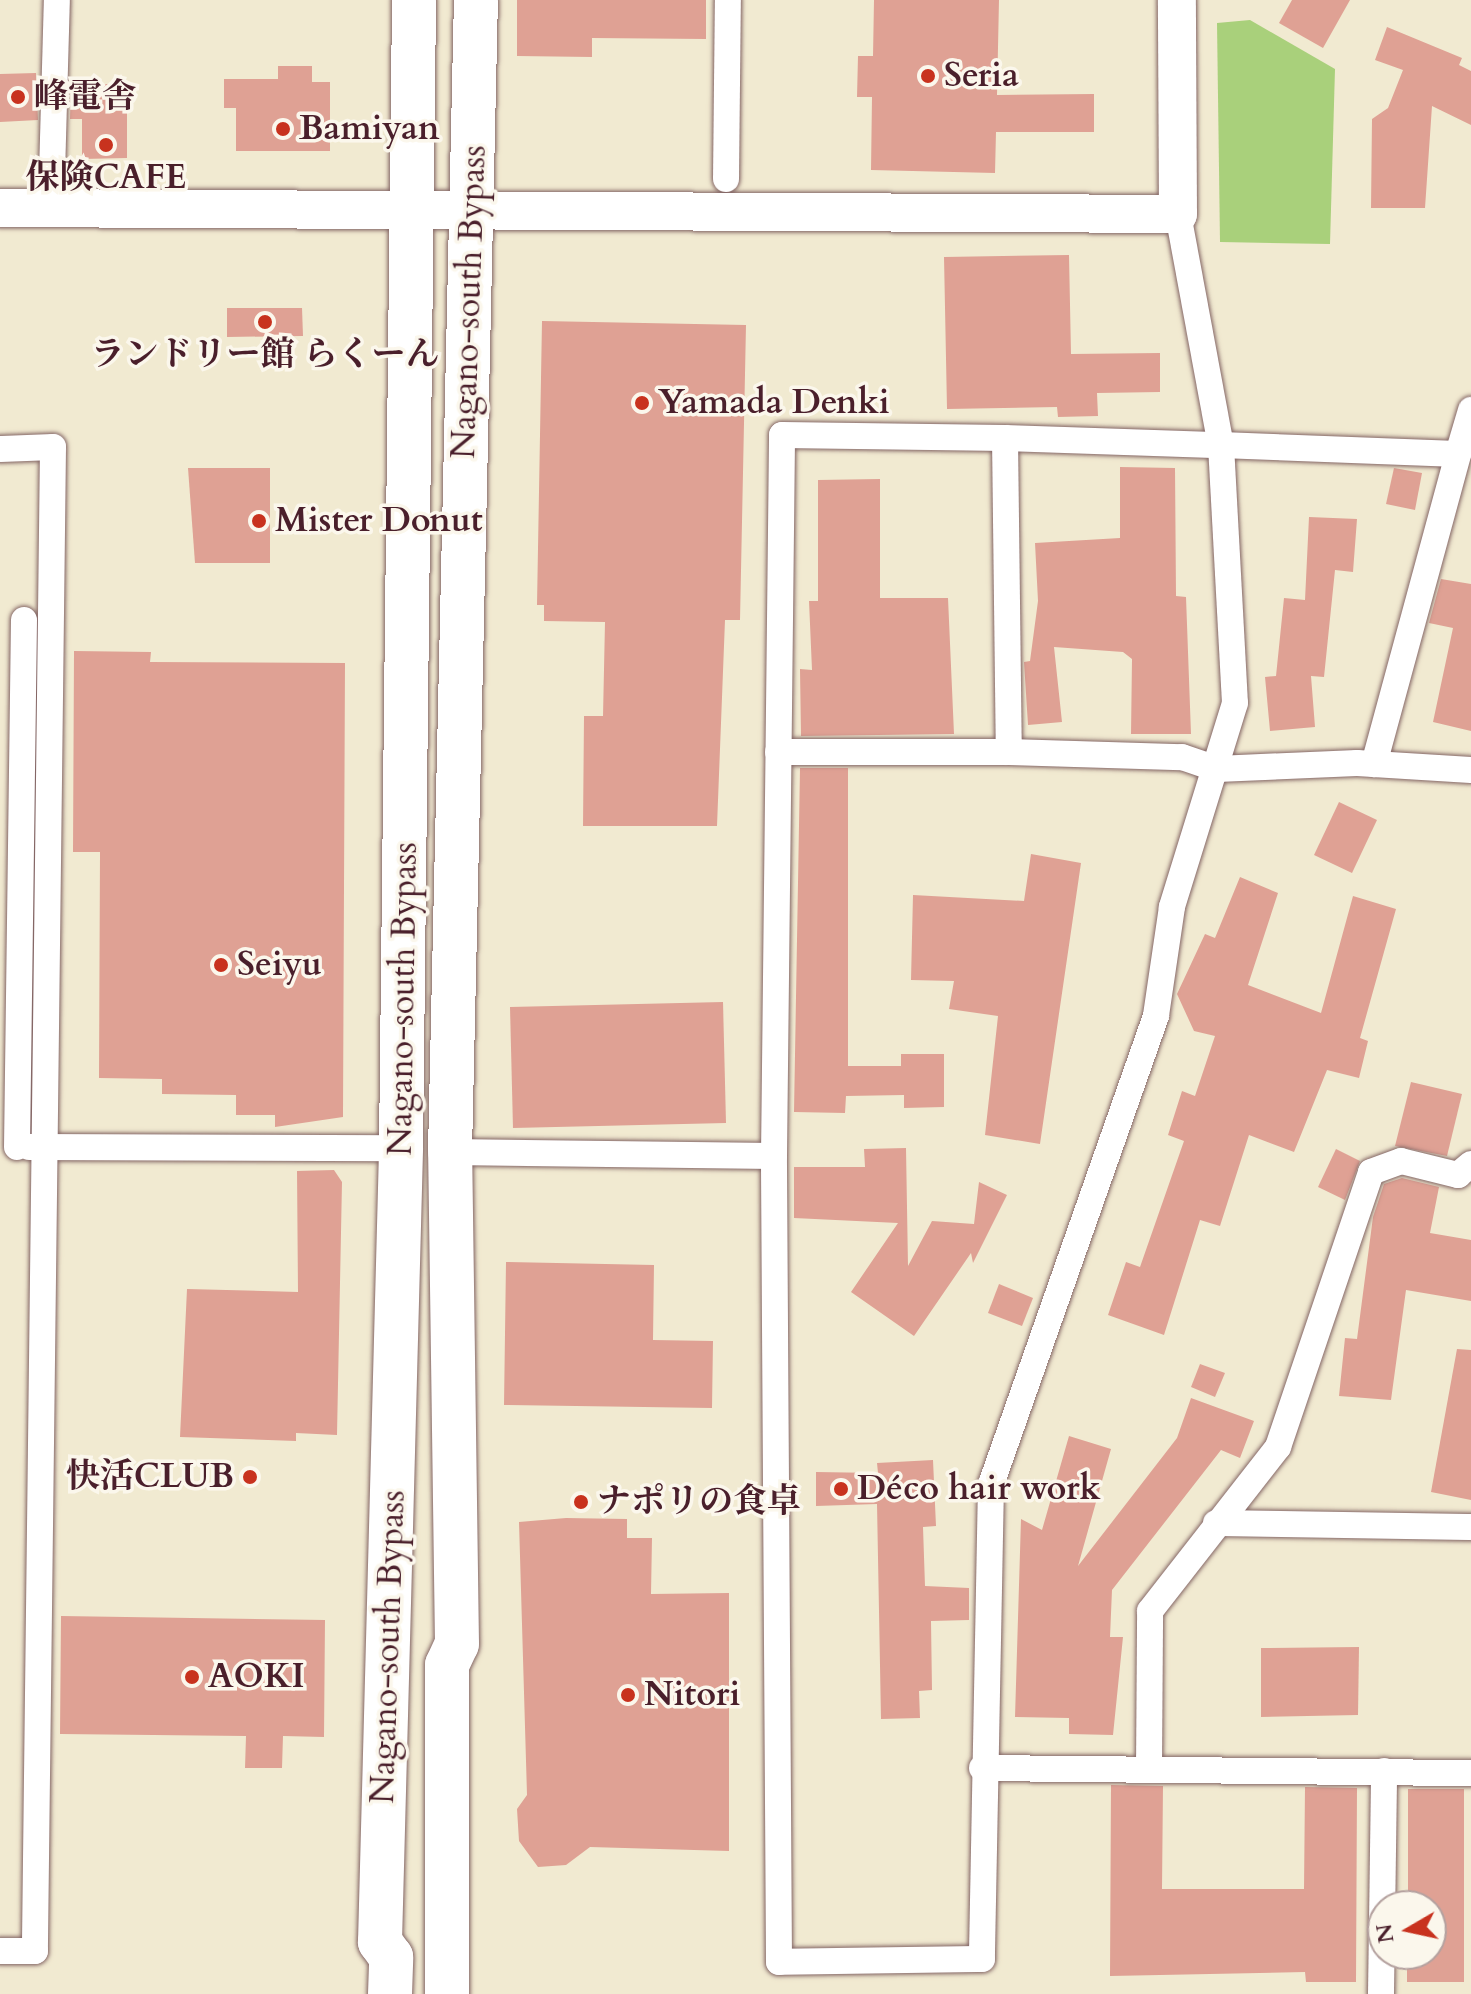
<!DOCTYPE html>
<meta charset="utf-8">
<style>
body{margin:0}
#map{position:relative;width:1471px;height:1994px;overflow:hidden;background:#f1ead1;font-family:Cardo,"Noto Serif JP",serif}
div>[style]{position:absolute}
.green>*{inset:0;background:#a9d07b}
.building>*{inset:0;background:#dfa194}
.roads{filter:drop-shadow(0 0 2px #846665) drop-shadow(0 0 2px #846665)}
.street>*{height:26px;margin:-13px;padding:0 13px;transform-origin:13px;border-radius:13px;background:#fff}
.secondary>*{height:38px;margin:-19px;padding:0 19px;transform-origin:19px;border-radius:19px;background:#fff}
.highway>*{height:44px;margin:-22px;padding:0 22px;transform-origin:22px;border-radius:22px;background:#fff}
.dots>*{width:22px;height:22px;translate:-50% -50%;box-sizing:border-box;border:4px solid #fbf7ec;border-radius:50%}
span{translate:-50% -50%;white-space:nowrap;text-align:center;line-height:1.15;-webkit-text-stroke:7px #fbf7ec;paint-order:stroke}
.poi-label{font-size:34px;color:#4a1f2b;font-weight:700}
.left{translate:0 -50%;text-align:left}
.right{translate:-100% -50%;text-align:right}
.street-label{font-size:34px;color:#4a1f2b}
.north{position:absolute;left:1367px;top:1890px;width:80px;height:80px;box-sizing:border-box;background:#fbf7ec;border:2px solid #b4a19f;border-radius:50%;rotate:261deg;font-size:22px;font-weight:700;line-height:32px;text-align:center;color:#4a1f2b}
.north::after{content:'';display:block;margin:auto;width:28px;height:36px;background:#c8321e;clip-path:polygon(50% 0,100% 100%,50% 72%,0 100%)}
</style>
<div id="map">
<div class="green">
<i style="clip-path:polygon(1250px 20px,1335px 69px,1330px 244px,1220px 242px,1217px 23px)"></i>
</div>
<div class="building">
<i style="clip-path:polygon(517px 0,706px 0,706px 39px,592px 38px,592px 57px,517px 56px)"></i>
<i style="clip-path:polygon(874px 0,999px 0,997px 95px,1094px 94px,1094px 132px,996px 132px,995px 173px,871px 170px,872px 97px,857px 97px,858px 56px,873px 56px)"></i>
<i style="clip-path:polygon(1292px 0,1350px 0,1323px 48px,1279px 23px)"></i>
<i style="clip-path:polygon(1387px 27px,1462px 58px,1459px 65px,1471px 71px,1471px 125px,1432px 106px,1425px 208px,1371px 208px,1372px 119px,1388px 108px,1403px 70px,1375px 60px)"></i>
<i style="clip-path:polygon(278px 66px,312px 66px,312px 82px,330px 82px,330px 151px,236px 151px,236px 108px,224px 108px,224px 79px,278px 79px)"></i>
<i style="clip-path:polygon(36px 73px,38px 120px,0 122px,0 74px)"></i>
<i style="clip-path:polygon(71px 84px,127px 84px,127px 158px,82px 159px,82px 119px,70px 119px)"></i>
<i style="clip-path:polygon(1069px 255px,1071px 354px,1160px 353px,1160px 392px,1097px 393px,1098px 416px,1058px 417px,1057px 407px,947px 409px,944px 257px)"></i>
<i style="clip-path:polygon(227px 308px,302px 308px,303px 336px,227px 337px)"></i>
<i style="clip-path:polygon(542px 321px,746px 325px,740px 620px,725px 620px,717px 826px,583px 826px,584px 716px,603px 716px,605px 622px,544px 621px,544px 605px,537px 605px)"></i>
<i style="clip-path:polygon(1120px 467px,1175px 468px,1176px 596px,1186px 597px,1191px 734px,1131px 734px,1132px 659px,1123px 652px,1054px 647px,1062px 722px,1028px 725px,1024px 662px,1030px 661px,1038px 601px,1035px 543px,1120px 538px)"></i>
<i style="clip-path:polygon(188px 468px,270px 468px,270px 563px,195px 563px)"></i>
<i style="clip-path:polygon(1394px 468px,1422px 473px,1415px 510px,1386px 504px)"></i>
<i style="clip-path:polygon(880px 479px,880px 598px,948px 598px,954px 734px,801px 736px,800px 669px,812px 670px,809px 601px,818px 601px,818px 480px)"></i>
<i style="clip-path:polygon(1309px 517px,1357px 519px,1353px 572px,1335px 570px,1324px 677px,1311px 676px,1315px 727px,1270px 731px,1265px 677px,1276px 676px,1284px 598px,1305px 600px)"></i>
<i style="clip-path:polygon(1441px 579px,1471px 584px,1471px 731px,1433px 722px,1453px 628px,1429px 623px)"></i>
<i style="clip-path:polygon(74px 651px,151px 652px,150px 662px,345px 663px,343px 1117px,275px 1127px,275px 1115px,236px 1115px,236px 1095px,162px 1094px,162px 1079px,99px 1078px,100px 852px,73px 852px)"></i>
<i style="clip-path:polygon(800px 768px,848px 768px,848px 1066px,901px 1066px,901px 1054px,944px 1054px,944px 1107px,904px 1108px,904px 1095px,846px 1096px,845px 1113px,794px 1112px)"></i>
<i style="clip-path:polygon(1339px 802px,1377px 820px,1352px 873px,1314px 855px)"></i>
<i style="clip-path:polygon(1031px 854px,1081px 863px,1040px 1144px,985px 1135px,998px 1016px,949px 1009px,954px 981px,911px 980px,913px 895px,1024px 901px)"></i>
<i style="clip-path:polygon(1240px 877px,1278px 893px,1248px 985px,1321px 1013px,1353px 896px,1396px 909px,1360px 1038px,1368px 1041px,1359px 1078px,1327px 1070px,1294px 1152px,1249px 1135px,1220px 1226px,1200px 1220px,1164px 1335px,1108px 1315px,1126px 1262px,1140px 1267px,1184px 1141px,1168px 1135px,1182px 1091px,1195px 1096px,1215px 1036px,1194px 1031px,1177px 994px,1205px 934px,1215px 938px)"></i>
<i style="clip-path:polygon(723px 1002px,726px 1123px,513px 1128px,510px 1007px)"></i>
<i style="clip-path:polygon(1411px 1082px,1462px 1094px,1447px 1156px,1395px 1146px)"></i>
<i style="clip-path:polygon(906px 1148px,908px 1266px,932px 1221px,974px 1224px,979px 1182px,1007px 1195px,973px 1263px,971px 1253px,914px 1336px,851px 1292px,898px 1223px,794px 1218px,794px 1167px,865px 1167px,864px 1149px)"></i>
<i style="clip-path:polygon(1336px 1149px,1360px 1161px,1345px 1200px,1318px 1187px)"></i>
<i style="clip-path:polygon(334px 1170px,342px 1182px,337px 1435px,296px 1433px,296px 1441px,180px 1437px,187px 1289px,298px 1292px,297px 1171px)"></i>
<i style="clip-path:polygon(1402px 1178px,1439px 1187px,1430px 1233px,1471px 1240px,1471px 1301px,1406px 1290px,1391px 1400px,1339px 1396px,1345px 1338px,1357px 1339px,1373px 1217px,1384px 1184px)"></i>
<i style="clip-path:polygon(506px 1262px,654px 1265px,653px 1340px,713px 1341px,712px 1408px,504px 1405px)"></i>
<i style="clip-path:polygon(999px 1284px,1033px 1298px,1022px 1326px,988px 1313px)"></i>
<i style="clip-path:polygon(1457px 1349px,1471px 1350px,1471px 1500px,1431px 1492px)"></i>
<i style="clip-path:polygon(1200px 1364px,1225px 1373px,1215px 1397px,1191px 1387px)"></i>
<i style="clip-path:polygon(1191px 1398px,1254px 1421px,1240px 1458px,1221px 1450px,1112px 1590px,1110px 1637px,1123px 1637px,1113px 1735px,1069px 1734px,1069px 1718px,1015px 1717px,1021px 1519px,1042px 1530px,1069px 1436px,1111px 1449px,1078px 1566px,1177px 1438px)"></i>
<i style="clip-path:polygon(933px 1460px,936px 1526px,923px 1527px,925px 1586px,969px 1588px,969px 1620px,931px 1621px,932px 1690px,919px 1691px,920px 1718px,881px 1719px,877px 1504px,816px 1506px,816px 1472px,878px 1473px,877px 1463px)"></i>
<i style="clip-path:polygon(566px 1518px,627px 1519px,627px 1538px,652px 1538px,651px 1594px,729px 1593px,729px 1851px,590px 1847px,566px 1865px,538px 1867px,519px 1841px,517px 1809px,527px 1795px,519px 1522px)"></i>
<i style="clip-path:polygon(61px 1616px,325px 1620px,324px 1737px,283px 1736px,282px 1768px,245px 1768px,246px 1736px,60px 1734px)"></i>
<i style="clip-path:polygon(1359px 1647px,1358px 1715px,1261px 1717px,1261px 1648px)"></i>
<i style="clip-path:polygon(1111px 1785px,1163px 1786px,1162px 1889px,1304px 1889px,1305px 1787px,1357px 1788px,1356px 1982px,1306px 1982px,1305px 1972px,1110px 1976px)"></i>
<i style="clip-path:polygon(1408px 1789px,1464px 1789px,1464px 1982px,1407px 1982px,1407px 1954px,1431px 1954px,1431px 1906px,1408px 1906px)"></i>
</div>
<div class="roads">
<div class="street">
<i style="left:726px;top:179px;width:179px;rotate:-89.4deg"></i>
<i style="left:51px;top:210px;width:210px;rotate:-88.4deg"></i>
<i style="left:1178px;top:214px;width:235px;rotate:79.5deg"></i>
<i style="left:1221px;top:445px;width:258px;rotate:86.9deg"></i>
<i style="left:1235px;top:703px;width:214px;rotate:107.2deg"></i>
<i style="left:1172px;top:907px;width:110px;rotate:98.4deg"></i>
<i style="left:1156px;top:1016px;width:496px;rotate:109.4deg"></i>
<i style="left:991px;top:1484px;width:475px;rotate:91.1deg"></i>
<i style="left:982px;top:1959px;width:203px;rotate:179.2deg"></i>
<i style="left:779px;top:1962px;width:806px;rotate:-90.36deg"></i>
<i style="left:774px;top:1156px;width:721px;rotate:-89.36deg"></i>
<i style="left:782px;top:435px;width:223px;rotate:0.8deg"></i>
<i style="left:1005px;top:438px;width:216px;rotate:1.9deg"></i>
<i style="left:1221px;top:445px;width:237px;rotate:2.2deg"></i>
<i style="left:1458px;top:454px;width:46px;rotate:-73.5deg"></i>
<i style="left:1005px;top:438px;width:314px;rotate:89.3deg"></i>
<i style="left:0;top:449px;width:53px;rotate:-2.2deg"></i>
<i style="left:53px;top:447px;width:1504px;rotate:90.69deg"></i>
<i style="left:35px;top:1951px;width:35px;rotate:180deg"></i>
<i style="left:778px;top:752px;width:231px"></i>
<i style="left:1009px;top:752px;width:173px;rotate:1.7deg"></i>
<i style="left:1182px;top:757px;width:37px;rotate:19deg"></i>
<i style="left:1217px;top:769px;width:140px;rotate:-2.5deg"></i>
<i style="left:1357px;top:763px;width:114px;rotate:3.5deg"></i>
<i style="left:1374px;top:764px;width:321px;rotate:-74.8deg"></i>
<i style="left:17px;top:1147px;width:527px;rotate:-89.24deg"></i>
<i style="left:29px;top:1147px;width:372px;rotate:0.2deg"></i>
<i style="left:450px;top:1152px;width:324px;rotate:0.7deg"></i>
<i style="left:1216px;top:1523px;width:255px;rotate:0.9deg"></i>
<i style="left:982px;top:1768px;width:489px;rotate:0.6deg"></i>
<i style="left:1149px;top:1769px;width:158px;rotate:-89.6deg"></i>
<i style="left:1150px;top:1611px;width:208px;rotate:-52deg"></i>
<i style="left:1278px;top:1447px;width:290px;rotate:-71.3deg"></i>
<i style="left:1371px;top:1172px;width:32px;rotate:-20deg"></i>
<i style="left:1401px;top:1161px;width:59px;rotate:13.8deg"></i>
<i style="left:1458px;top:1175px;width:17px;rotate:-40deg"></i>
<i style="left:1381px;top:1994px;width:223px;rotate:-89.2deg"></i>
</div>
<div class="secondary">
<i style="left:0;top:208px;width:1178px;rotate:0.29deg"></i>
<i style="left:1178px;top:214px;width:214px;rotate:-90.3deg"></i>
</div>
<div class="highway">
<i style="left:390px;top:1994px;width:37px;rotate:-88deg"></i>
<i style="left:391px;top:1957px;width:19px;rotate:-126deg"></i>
<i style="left:380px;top:1942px;width:794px;rotate:-88.48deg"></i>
<i style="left:401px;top:1148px;width:1148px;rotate:-89.35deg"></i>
<i style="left:447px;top:1994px;width:329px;rotate:-90deg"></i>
<i style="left:447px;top:1665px;width:23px;rotate:-65deg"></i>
<i style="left:457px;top:1644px;width:492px;rotate:-90.8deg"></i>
<i style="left:450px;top:1152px;width:1152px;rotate:-88.71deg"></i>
</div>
</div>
<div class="dots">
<i style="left:928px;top:76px;background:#c8321e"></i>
<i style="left:18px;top:97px;background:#c8321e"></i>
<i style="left:283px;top:129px;background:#c8321e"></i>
<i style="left:106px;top:145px;background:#c8321e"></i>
<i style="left:265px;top:322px;background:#c8321e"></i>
<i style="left:642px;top:403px;background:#c8321e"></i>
<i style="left:259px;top:521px;background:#c8321e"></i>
<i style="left:221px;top:965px;background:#c8321e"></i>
<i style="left:250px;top:1477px;background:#c8321e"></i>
<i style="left:841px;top:1489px;background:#c8321e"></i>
<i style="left:581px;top:1502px;background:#c8321e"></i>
<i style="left:192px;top:1677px;background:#c8321e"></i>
<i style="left:628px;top:1695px;background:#c8321e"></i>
</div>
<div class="poi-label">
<span class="left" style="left:944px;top:76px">Seria</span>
<span class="left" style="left:34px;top:97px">峰電舎</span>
<span class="left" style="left:299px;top:129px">Bamiyan</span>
<span style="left:106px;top:178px">保険CAFE</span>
<span style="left:265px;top:355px">ランドリー館 らくーん</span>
<span class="left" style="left:658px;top:403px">Yamada Denki</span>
<span class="left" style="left:275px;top:521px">Mister Donut</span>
<span class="left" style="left:237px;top:965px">Seiyu</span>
<span class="right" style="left:234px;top:1477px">快活CLUB</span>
<span class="left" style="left:857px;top:1489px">Déco hair work</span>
<span class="left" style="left:597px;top:1502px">ナポリの食卓</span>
<span class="left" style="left:208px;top:1677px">AOKI</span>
<span class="left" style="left:644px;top:1695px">Nitori</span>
</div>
<div class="street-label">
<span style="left:469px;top:302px;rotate:-88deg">Nagano-south Bypass</span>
<span style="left:403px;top:999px;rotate:-89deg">Nagano-south Bypass</span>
<span style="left:388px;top:1647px;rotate:-88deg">Nagano-south Bypass</span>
</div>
<div class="north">N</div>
</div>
